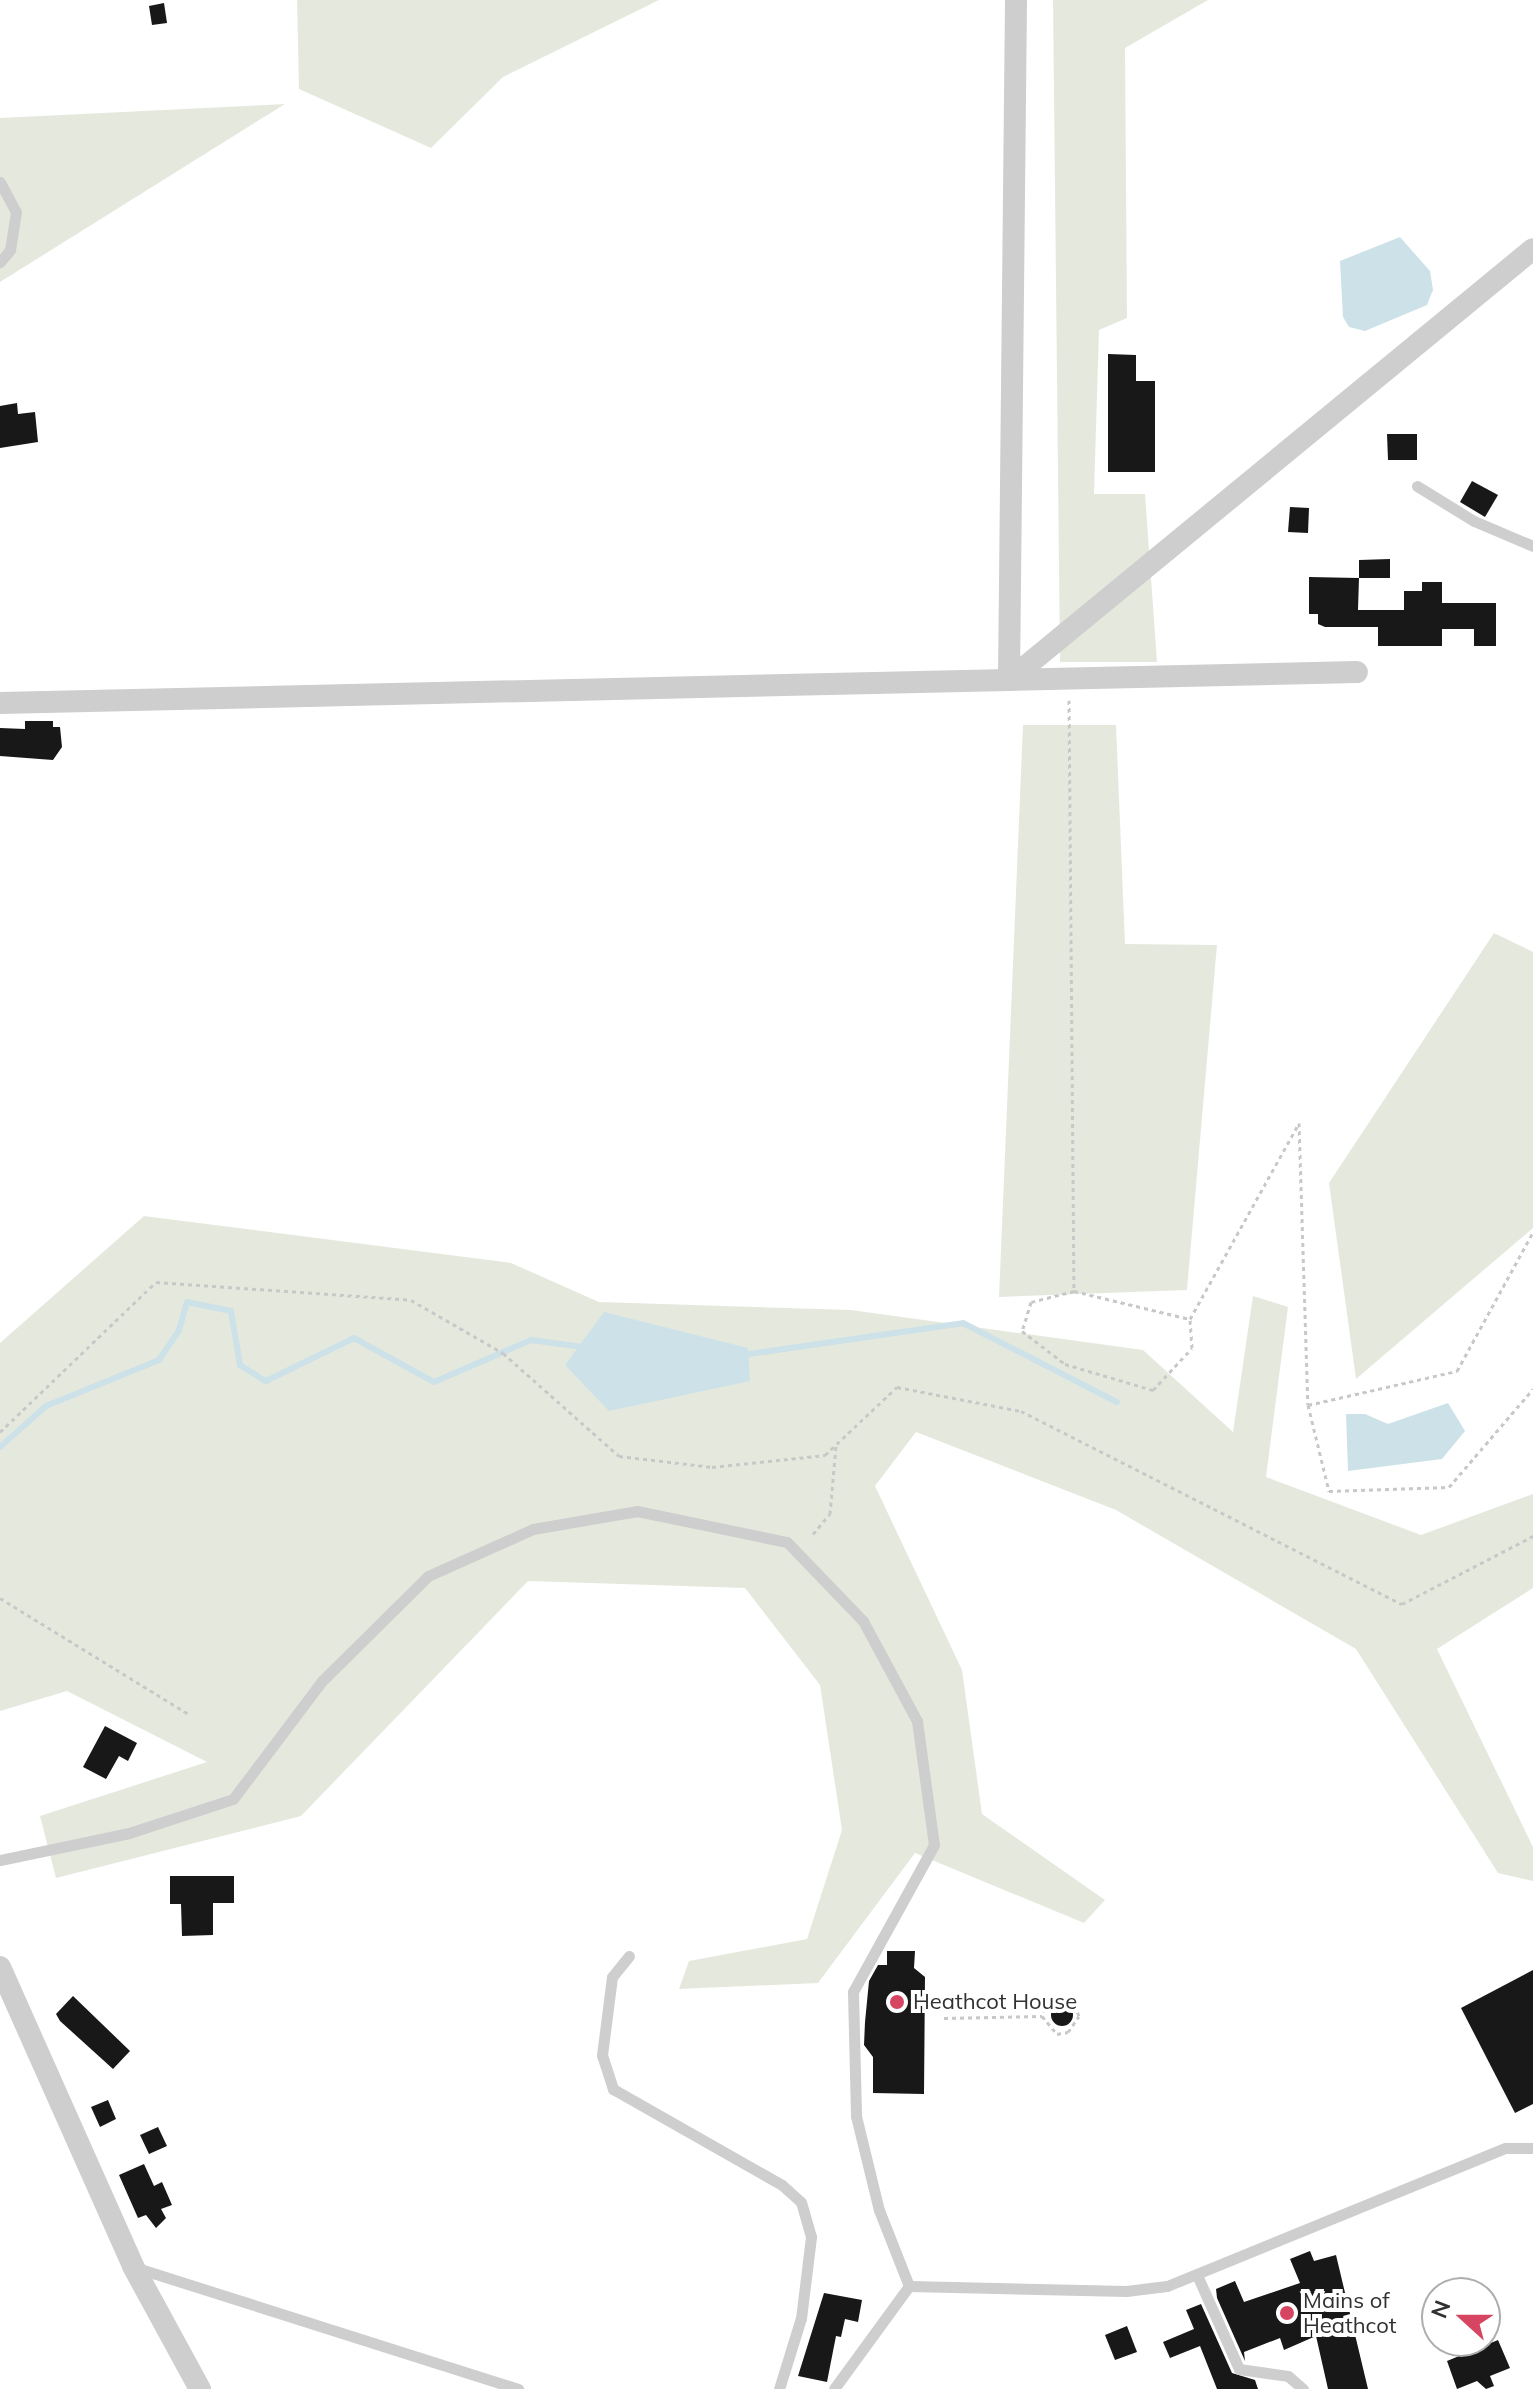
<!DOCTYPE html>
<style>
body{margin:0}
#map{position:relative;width:1533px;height:2389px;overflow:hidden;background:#fff;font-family:Mulish,sans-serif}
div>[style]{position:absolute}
.green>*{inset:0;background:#e5e9dd}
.water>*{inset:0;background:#cce1e8}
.stream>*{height:6px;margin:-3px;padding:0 3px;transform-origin:3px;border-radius:3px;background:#cce1e8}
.building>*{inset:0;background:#181818}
.round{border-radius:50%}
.path>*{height:3px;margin-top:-1.5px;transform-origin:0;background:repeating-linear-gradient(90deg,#c8c8c8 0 4px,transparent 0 8px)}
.lane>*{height:11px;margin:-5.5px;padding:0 5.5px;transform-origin:5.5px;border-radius:5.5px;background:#cecece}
.street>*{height:22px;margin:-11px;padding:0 11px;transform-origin:11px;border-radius:11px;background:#cecece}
.dots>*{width:22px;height:22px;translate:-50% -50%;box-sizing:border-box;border:4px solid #fff;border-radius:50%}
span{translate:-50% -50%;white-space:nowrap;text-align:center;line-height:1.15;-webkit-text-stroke:8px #fff;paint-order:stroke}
.poi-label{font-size:22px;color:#313131}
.left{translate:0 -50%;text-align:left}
.north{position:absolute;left:1421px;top:2277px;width:80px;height:80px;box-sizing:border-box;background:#fff;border:2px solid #adadad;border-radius:50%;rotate:291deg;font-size:22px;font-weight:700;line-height:32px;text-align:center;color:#313131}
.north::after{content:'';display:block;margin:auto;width:28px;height:36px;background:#d64562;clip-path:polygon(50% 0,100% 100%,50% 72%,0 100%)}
</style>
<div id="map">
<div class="green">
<i style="clip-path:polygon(297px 0,659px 0,503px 77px,431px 148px,299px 89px)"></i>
<i style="clip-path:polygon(1053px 0,1208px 0,1125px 48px,1127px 318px,1099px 330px,1094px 494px,1145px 494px,1157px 662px,1060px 662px)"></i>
<i style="clip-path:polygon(285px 104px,0 282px,0 118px)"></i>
<i style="clip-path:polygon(1023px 725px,1116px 725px,1125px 944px,1217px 945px,1187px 1290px,999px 1297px)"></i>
<i style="clip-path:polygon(1494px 933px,1533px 952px,1533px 1228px,1356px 1379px,1329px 1183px)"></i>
<i style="clip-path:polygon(144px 1216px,511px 1263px,599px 1302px,851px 1310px,1143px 1350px,1233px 1432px,1253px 1296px,1288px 1307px,1266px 1477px,1421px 1535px,1533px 1494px,1533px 1588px,1437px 1649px,1533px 1847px,1533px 1881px,1498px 1873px,1356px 1649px,1116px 1510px,916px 1432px,875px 1486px,962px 1670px,982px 1814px,1105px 1900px,1084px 1923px,915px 1853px,818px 1983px,679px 1989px,689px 1961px,807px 1939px,842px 1830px,820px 1685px,745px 1588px,528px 1581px,301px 1816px,56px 1878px,40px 1816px,207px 1762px,67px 1691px,0 1711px,0 1343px)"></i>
</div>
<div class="water">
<i style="clip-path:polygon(1400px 237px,1430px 271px,1433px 290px,1427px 305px,1365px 331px,1349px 327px,1343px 317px,1340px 261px)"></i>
<i style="clip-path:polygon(604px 1312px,748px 1348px,750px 1381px,609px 1411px,565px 1365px)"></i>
<i style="clip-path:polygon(1448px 1403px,1465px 1431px,1442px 1459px,1348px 1471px,1346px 1414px,1365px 1414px,1388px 1424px)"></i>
</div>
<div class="stream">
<i style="left:742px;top:1355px;width:223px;rotate:-8.2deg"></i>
<i style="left:963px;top:1323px;width:173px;rotate:27.2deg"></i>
<i style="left:0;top:1447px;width:62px;rotate:-41.7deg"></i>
<i style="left:46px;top:1406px;width:122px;rotate:-22.2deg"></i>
<i style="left:159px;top:1360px;width:36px;rotate:-56deg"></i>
<i style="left:179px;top:1330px;width:29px;rotate:-74deg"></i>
<i style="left:187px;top:1302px;width:45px;rotate:11.6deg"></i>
<i style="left:231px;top:1311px;width:55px;rotate:80.5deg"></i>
<i style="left:240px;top:1365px;width:31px;rotate:32deg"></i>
<i style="left:266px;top:1381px;width:98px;rotate:-26deg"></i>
<i style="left:354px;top:1338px;width:91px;rotate:28.8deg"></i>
<i style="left:434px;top:1382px;width:106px;rotate:-23.4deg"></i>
<i style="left:531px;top:1340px;width:52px;rotate:7.7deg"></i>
</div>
<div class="building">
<i style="clip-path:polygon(164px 3px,167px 23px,152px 25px,149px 6px)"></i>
<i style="clip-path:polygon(1108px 354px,1136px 355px,1136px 381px,1155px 381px,1155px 472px,1108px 472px)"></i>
<i style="clip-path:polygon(17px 403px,18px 414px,35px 412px,38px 442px,0 448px,0 406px)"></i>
<i style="clip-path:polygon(1387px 434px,1417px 434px,1417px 460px,1388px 460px)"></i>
<i style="clip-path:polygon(1472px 481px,1498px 495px,1485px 517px,1460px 502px)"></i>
<i style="clip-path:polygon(1290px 507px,1309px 508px,1308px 533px,1288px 532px)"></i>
<i style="clip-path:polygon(1390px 559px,1390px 578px,1359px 578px,1358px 610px,1404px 610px,1404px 591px,1422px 591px,1422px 582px,1442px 582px,1442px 603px,1496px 603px,1496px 646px,1474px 646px,1474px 629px,1442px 629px,1442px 646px,1378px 646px,1378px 627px,1325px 627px,1318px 624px,1318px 614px,1309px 614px,1309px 577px,1359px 578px,1359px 560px)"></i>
<i style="clip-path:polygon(25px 721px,53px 721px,53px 727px,60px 727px,62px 747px,53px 760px,0 756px,0 728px,25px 729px)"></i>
<i style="clip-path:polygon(105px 1726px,137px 1743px,128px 1761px,119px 1756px,106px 1779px,83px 1767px)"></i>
<i style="clip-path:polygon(170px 1876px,234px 1876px,234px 1903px,213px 1903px,213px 1935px,182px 1936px,181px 1904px,170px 1904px)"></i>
<i style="clip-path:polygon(887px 1951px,915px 1951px,914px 1968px,925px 1977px,924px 2094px,873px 2093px,873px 2057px,864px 2045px,865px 2022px,869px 1981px,878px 1965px,887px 1965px)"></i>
<i style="clip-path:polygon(1533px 1970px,1533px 2104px,1515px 2113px,1461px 2008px)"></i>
<i style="clip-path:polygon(73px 1996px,130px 2051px,113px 2069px,60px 2021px,56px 2014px)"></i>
<i class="round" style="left:1051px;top:2004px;width:22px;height:22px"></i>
<i style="clip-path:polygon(108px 2100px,116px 2119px,100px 2127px,91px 2107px)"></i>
<i style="clip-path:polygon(158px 2127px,167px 2146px,149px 2154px,140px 2135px)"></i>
<i style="clip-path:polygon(144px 2164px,154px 2186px,162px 2182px,172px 2205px,161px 2209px,166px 2218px,156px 2228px,146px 2215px,138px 2218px,119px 2175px)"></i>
<i style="clip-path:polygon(1310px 2251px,1314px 2261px,1336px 2255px,1368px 2389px,1328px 2389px,1316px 2336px,1284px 2350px,1280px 2338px,1244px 2352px,1245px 2361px,1217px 2298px,1216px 2289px,1235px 2281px,1244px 2302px,1300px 2283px,1290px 2259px)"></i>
<i style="clip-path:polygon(824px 2293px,862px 2300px,858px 2322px,845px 2319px,841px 2337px,836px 2336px,827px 2382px,798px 2376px)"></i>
<i style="clip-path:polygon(1201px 2304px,1232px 2373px,1255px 2380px,1258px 2389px,1217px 2389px,1200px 2346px,1170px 2358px,1163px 2342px,1194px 2329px,1186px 2310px)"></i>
<i style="clip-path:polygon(1127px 2326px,1137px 2352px,1115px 2360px,1105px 2335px)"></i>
<i style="clip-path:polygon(1498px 2340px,1510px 2368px,1490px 2376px,1494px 2386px,1486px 2389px,1477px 2381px,1457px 2389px,1447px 2361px)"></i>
</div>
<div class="path">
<i style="left:1069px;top:700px;width:591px;rotate:89.52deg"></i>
<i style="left:1074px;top:1291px;width:119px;rotate:13.6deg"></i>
<i style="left:1190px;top:1319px;width:224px;rotate:-60.9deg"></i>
<i style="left:1299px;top:1123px;width:282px;rotate:88.2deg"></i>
<i style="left:1308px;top:1405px;width:153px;rotate:-12.9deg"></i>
<i style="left:1457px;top:1371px;width:158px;rotate:-61.3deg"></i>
<i style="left:1074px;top:1291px;width:44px;rotate:165.7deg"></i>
<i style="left:1031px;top:1302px;width:30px;rotate:107deg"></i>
<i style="left:1022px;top:1331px;width:54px;rotate:37.5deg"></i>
<i style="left:1065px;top:1364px;width:92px;rotate:16.5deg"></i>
<i style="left:1153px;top:1390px;width:57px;rotate:-47.1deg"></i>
<i style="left:1192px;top:1348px;width:29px;rotate:-94deg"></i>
<i style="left:1308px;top:1405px;width:89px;rotate:76.3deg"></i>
<i style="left:1329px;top:1491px;width:120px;rotate:-1.9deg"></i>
<i style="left:1449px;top:1487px;width:129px;rotate:-49.4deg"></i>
<i style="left:0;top:1432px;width:216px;rotate:-43.9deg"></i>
<i style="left:156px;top:1282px;width:256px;rotate:4deg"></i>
<i style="left:411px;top:1300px;width:106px;rotate:29.9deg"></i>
<i style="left:503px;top:1353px;width:155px;rotate:41.6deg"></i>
<i style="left:619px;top:1456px;width:94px;rotate:6.7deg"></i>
<i style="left:712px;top:1467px;width:114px;rotate:-6.1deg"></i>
<i style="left:825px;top:1455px;width:99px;rotate:-43.4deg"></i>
<i style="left:897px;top:1387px;width:126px;rotate:11deg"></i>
<i style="left:1021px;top:1411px;width:427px;rotate:26.9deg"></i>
<i style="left:1402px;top:1604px;width:148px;rotate:-27.4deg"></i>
<i style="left:813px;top:1534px;width:26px;rotate:-50deg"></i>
<i style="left:830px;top:1514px;width:69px;rotate:-85deg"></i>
<i style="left:0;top:1598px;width:220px;rotate:31.6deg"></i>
<i style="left:944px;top:2018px;width:98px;rotate:-1.2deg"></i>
<i style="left:1042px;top:2016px;width:23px;rotate:50deg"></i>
<i style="left:1057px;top:2034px;width:11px;rotate:-10deg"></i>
<i style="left:1068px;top:2032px;width:19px;rotate:-55deg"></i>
<i style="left:1079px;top:2016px;width:16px;rotate:-112deg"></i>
<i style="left:1073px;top:2001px;width:17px;rotate:-167deg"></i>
<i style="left:1056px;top:1997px;width:9px;rotate:153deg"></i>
<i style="left:1048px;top:2001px;width:16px;rotate:112deg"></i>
</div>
<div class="lane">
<i style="left:0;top:182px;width:34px;rotate:62deg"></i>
<i style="left:16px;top:212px;width:38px;rotate:99deg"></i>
<i style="left:10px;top:250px;width:16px;rotate:130deg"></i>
<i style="left:1417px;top:486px;width:67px;rotate:31.6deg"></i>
<i style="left:1474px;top:521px;width:64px;rotate:23deg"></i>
<i style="left:0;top:1860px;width:132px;rotate:-11.8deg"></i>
<i style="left:129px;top:1833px;width:109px;rotate:-18.1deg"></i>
<i style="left:233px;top:1799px;width:148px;rotate:-53deg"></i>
<i style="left:322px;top:1681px;width:149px;rotate:-44.7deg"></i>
<i style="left:428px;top:1576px;width:115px;rotate:-24.1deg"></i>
<i style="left:533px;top:1529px;width:106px;rotate:-9.8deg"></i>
<i style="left:637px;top:1511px;width:153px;rotate:11.7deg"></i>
<i style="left:787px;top:1542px;width:110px;rotate:46.1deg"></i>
<i style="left:863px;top:1621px;width:114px;rotate:61.6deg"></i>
<i style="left:917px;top:1721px;width:125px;rotate:82.2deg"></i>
<i style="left:934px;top:1845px;width:168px;rotate:118.9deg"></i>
<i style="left:853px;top:1992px;width:124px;rotate:88.6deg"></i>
<i style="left:856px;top:2116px;width:97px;rotate:76.3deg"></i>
<i style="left:879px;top:2210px;width:82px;rotate:68.5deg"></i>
<i style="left:909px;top:2286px;width:127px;rotate:126.1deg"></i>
<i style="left:629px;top:1956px;width:27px;rotate:129deg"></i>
<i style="left:612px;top:1977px;width:79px;rotate:97.3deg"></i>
<i style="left:602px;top:2055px;width:36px;rotate:72deg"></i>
<i style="left:613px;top:2089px;width:194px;rotate:29.6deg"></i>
<i style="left:782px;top:2185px;width:25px;rotate:42deg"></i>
<i style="left:801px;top:2202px;width:36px;rotate:74deg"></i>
<i style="left:811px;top:2237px;width:82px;rotate:97deg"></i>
<i style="left:801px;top:2318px;width:74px;rotate:107.2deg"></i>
<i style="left:137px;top:2268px;width:400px;rotate:17.6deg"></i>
<i style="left:1197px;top:2275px;width:103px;rotate:65.9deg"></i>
<i style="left:1239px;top:2369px;width:49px;rotate:8.1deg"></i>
<i style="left:1288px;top:2376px;width:20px;rotate:41deg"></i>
<i style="left:909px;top:2286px;width:217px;rotate:1.3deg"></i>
<i style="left:1126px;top:2291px;width:41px;rotate:-7deg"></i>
<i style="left:1167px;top:2286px;width:366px;rotate:-22.2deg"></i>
<i style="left:1506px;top:2148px;width:27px"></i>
</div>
<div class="street">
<i style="left:1009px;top:680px;width:678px;rotate:-39.44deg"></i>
<i style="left:1009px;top:680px;width:348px;rotate:-1.3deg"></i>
<i style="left:0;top:703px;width:1009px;rotate:-1.31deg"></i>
<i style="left:1009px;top:680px;width:680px;rotate:-89.41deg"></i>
<i style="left:0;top:1967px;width:329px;rotate:66deg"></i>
<i style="left:134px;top:2268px;width:138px;rotate:61.4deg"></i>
</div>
<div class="dots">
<i style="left:897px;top:2002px;background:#d64562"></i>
<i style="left:1287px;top:2313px;background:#d64562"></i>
</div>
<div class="poi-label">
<span class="left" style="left:913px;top:2002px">Heathcot House</span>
<span class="left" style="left:1303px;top:2313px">Mains of<br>Heathcot</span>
</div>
<div class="north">N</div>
</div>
